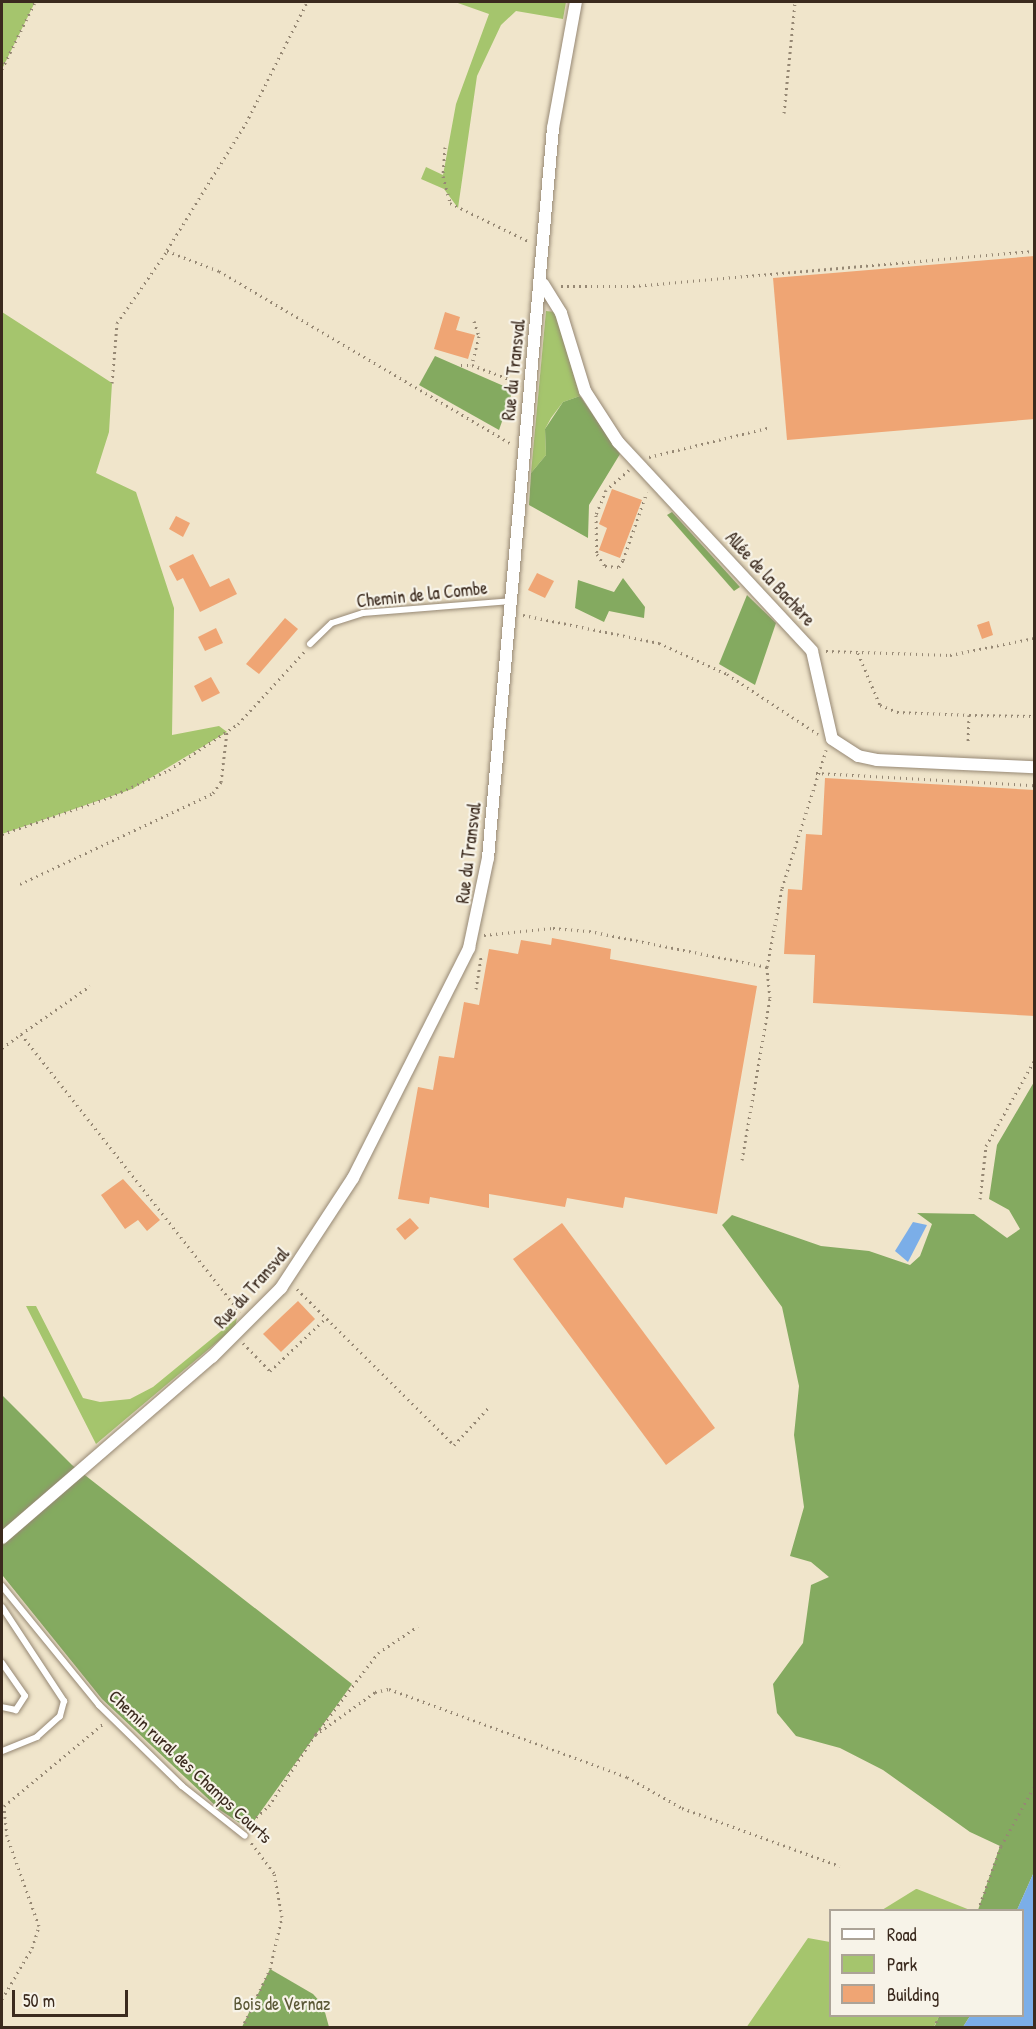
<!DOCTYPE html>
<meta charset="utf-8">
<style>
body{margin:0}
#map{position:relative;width:1036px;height:2029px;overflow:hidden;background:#f0e5cb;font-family:"Patrick Hand",sans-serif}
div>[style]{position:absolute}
.green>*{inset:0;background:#a5c56d}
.forest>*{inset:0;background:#84aa60}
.water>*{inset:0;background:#7baee8}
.building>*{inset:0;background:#efa574}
.path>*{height:3px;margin-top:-1.5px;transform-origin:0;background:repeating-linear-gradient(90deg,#968874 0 1.5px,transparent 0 6px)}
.roads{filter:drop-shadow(0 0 2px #968874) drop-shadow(0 0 2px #968874)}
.service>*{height:6px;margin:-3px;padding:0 3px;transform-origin:3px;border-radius:3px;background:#fff}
.minor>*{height:12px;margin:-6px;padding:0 6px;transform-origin:6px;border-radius:6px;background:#fff}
span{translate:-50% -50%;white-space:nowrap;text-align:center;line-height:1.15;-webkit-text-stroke:4.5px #f7f3e8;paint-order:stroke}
.street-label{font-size:18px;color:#3b2a1e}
.park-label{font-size:18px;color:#5b5836}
.frame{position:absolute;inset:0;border:3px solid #3b2a1e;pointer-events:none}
.legend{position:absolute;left:829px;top:1909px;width:195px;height:108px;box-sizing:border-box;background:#f7f3e8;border:2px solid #aca397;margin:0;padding:8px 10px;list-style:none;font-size:18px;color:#3b2a1e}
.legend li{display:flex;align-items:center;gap:12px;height:30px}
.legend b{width:30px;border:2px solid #aca397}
.scale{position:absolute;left:12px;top:1990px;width:116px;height:27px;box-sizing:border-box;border:3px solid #3b2a1e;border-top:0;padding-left:8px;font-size:18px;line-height:21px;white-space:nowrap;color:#3b2a1e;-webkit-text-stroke:4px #f7f3e8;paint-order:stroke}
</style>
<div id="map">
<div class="green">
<i style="clip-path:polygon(2px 2px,35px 2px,2px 69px)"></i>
<i style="clip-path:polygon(455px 2px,566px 2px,563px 19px,516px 11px,501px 25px,477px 76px,458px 208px,444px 189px,421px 179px,426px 167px,443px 175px,456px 104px,489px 14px)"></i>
<i style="clip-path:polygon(546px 311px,555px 312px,580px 396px,563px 402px,551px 418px,545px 429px,546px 455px,531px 473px)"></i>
<i style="clip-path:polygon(2px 312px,112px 383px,109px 432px,96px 473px,136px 492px,174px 608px,172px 735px,219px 726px,227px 732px,132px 789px,2px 834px)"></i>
<i style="clip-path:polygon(26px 1306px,36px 1306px,83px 1398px,100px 1402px,130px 1399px,153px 1387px,237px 1318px,235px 1327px,96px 1444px)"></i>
<i style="clip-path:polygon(916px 1889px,917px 1889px,970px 1910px,882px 1910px)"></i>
<i style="clip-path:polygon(808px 1938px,830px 1942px,830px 2016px,939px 2016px,934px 2027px,746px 2028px)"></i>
</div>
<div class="forest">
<i style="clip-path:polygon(435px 356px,513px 390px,499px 430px,419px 385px)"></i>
<i style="clip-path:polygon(580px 396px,620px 454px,589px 505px,588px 538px,529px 505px,531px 473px,546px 455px,545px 429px,563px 402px)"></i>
<i style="clip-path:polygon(672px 512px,740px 587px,734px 591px,667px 515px)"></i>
<i style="clip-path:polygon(623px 578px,645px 607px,644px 618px,609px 611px,604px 622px,575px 608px,578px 580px,614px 592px)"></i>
<i style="clip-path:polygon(747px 595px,776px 623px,755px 685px,719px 664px)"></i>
<i style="clip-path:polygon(1034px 1082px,1034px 1872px,1017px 1910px,978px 1910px,1000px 1846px,970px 1832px,883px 1770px,840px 1748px,796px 1736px,777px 1713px,773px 1684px,803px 1643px,811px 1585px,829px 1577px,811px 1562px,790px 1556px,804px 1507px,794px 1435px,799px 1386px,782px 1307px,722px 1225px,732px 1215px,821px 1246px,869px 1251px,910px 1265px,920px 1256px,932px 1224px,917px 1213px,974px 1214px,1007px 1238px,1020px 1229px,1009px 1210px,989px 1199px,997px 1145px)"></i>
<i style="clip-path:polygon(2px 1395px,72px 1465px,352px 1684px,254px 1821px,244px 1826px,220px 1810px,102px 1699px,3px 1576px)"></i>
<i style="clip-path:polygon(270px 1969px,313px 1994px,323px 2005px,329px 2027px,242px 2027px)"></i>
<i style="clip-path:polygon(939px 2016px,970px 2016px,963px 2027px,934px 2028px)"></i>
</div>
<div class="water">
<i style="clip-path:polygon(913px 1222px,927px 1225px,908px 1262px,895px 1251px)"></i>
<i style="clip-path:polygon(1034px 1872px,1034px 2027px,963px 2027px,970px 2016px,1022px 2016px,1022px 1910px,1017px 1910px)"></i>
</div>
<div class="building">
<i style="clip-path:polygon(1035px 256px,1035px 419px,787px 440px,773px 278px)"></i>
<i style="clip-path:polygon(445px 312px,460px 317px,456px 330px,475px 335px,468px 359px,434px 349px)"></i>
<i style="clip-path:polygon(612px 489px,642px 500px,620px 558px,599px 550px,607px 528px,599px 524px)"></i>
<i style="clip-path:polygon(176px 516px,190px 523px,183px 537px,169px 529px)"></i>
<i style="clip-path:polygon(193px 554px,210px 587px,229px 578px,237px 594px,200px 612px,183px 578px,177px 581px,169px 566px)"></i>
<i style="clip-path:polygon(537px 573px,554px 581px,545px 598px,528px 590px)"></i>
<i style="clip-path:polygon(285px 618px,298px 629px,259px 674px,246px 664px)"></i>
<i style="clip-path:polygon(989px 621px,993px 635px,982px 639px,977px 625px)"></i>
<i style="clip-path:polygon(216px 628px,223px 643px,205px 651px,198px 637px)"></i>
<i style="clip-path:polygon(211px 677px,220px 693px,202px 702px,194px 686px)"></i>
<i style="clip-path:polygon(825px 778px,1035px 790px,1035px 1016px,813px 1003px,815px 955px,784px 954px,788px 889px,802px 890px,806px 834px,822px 835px)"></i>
<i style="clip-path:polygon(552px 938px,611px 949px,610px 959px,757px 986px,717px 1214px,625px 1197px,623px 1208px,567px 1198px,565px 1207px,489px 1194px,489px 1208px,430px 1197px,429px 1204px,398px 1199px,418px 1087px,433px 1090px,439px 1056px,454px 1058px,464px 1002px,479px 1005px,489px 949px,518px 954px,521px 940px,551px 945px)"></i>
<i style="clip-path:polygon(123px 1179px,160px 1220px,147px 1231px,138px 1220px,125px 1229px,101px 1195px)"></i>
<i style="clip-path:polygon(410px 1218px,419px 1228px,405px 1240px,396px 1229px)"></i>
<i style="clip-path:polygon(562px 1223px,715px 1428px,666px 1465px,513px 1259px)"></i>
<i style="clip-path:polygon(298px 1301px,315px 1319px,281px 1352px,263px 1334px)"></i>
</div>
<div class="path">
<i style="left:2px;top:69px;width:75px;rotate:-63.8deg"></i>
<i style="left:784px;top:113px;width:112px;rotate:-84.3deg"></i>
<i style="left:445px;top:147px;width:29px;rotate:94deg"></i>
<i style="left:443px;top:176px;width:28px;rotate:75deg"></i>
<i style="left:450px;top:203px;width:89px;rotate:26deg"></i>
<i style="left:167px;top:250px;width:150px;rotate:-58.1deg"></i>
<i style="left:246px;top:123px;width:136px;rotate:-63.2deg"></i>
<i style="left:561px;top:286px;width:72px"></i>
<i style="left:633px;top:286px;width:403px;rotate:-5deg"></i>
<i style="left:474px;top:321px;width:16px;rotate:72deg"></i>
<i style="left:479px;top:336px;width:30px;rotate:104deg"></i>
<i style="left:472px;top:365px;width:48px;rotate:20.7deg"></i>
<i style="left:461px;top:365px;width:11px"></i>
<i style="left:112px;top:383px;width:60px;rotate:-85.2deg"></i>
<i style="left:117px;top:323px;width:88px;rotate:-55.2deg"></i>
<i style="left:167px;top:251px;width:56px;rotate:21deg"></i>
<i style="left:219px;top:271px;width:340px;rotate:30.6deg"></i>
<i style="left:649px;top:457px;width:122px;rotate:-13.8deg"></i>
<i style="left:629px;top:470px;width:30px;rotate:139deg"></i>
<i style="left:606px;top:490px;width:27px;rotate:112deg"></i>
<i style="left:596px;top:515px;width:39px;rotate:89deg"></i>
<i style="left:597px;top:554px;width:14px;rotate:56deg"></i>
<i style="left:605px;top:566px;width:14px;rotate:4deg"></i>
<i style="left:619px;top:567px;width:8px;rotate:-60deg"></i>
<i style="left:623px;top:560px;width:72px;rotate:-70.6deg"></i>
<i style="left:523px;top:615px;width:139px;rotate:11.6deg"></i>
<i style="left:659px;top:643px;width:75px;rotate:24.5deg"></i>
<i style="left:727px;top:674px;width:109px;rotate:33.4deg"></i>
<i style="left:826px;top:651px;width:124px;rotate:1.8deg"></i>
<i style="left:950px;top:655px;width:86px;rotate:-11.4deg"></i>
<i style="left:858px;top:653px;width:56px;rotate:67.1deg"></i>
<i style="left:880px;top:705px;width:18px;rotate:22deg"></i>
<i style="left:897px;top:712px;width:72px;rotate:2.4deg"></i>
<i style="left:969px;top:715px;width:28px;rotate:92deg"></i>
<i style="left:969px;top:715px;width:65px;rotate:0.9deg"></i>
<i style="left:816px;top:773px;width:218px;rotate:3.2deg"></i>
<i style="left:2px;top:834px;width:114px;rotate:-18.9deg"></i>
<i style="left:110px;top:797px;width:65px;rotate:-24.6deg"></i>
<i style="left:169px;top:770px;width:83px;rotate:-33.7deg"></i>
<i style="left:238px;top:724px;width:99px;rotate:-47.5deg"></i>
<i style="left:20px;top:884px;width:213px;rotate:-25.2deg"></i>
<i style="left:213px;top:793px;width:14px;rotate:-54deg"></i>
<i style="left:221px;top:782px;width:50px;rotate:-83.2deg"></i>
<i style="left:484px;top:935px;width:69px;rotate:-5.8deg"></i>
<i style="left:553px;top:928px;width:36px;rotate:5deg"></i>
<i style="left:589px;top:931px;width:182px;rotate:11.4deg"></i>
<i style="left:476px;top:989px;width:33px;rotate:-81deg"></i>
<i style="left:21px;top:1034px;width:84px;rotate:-34.8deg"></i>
<i style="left:2px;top:1048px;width:24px;rotate:-36deg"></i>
<i style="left:21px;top:1034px;width:354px;rotate:51.8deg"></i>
<i style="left:742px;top:1160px;width:164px;rotate:-80.2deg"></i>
<i style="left:770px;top:998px;width:31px;rotate:-96deg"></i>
<i style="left:767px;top:967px;width:80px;rotate:-79.2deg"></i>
<i style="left:782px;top:888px;width:145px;rotate:-72.3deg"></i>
<i style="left:980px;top:1199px;width:53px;rotate:-83.5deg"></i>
<i style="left:986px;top:1146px;width:98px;rotate:-60.5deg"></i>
<i style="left:297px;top:1289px;width:221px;rotate:44.8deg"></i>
<i style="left:454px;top:1445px;width:50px;rotate:-47.4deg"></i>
<i style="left:243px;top:1343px;width:39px;rotate:46deg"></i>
<i style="left:270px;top:1371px;width:76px;rotate:-43.4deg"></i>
<i style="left:1034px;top:1722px;width:10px;rotate:90deg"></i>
<i style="left:316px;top:1734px;width:102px;rotate:-52.6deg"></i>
<i style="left:378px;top:1653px;width:48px;rotate:-34deg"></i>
<i style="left:247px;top:1825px;width:29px;rotate:-41deg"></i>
<i style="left:269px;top:1806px;width:85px;rotate:-57.1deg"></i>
<i style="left:315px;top:1735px;width:74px;rotate:-35.6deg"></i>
<i style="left:375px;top:1692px;width:14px;rotate:-12deg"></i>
<i style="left:389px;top:1689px;width:254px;rotate:20.3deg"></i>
<i style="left:627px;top:1777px;width:63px;rotate:29.4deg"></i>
<i style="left:682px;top:1808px;width:168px;rotate:20.2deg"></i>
<i style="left:978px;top:1910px;width:68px;rotate:-70.2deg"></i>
<i style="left:1001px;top:1846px;width:68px;rotate:-60.8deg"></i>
<i style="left:2px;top:1999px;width:59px;rotate:-59.5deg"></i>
<i style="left:32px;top:1948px;width:23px;rotate:-72deg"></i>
<i style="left:39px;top:1926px;width:96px;rotate:-109.6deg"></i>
<i style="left:7px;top:1836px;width:30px;rotate:-96deg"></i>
<i style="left:4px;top:1806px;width:131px;rotate:-39.7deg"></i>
<i style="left:2px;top:2027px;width:1px;rotate:45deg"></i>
<i style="left:242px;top:2028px;width:65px;rotate:-64.6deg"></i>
<i style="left:270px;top:1969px;width:53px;rotate:-77deg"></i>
<i style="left:282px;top:1917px;width:45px;rotate:-100.3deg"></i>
<i style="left:274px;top:1873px;width:39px;rotate:-127deg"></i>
<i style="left:934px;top:2028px;width:13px;rotate:-67deg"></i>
</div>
<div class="roads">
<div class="service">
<i style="left:310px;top:644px;width:30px;rotate:-44deg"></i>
<i style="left:332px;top:623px;width:33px;rotate:-18deg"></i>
<i style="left:363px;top:613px;width:148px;rotate:-4.6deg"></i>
<i style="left:2px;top:1586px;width:154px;rotate:50.8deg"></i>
<i style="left:99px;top:1705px;width:116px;rotate:44.3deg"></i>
<i style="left:182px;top:1786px;width:80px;rotate:38.4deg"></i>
<i style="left:2px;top:1607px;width:113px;rotate:56.6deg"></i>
<i style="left:64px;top:1701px;width:16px;rotate:105deg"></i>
<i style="left:60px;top:1716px;width:31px;rotate:138deg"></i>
<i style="left:37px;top:1737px;width:38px;rotate:158deg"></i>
<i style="left:2px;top:1663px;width:40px;rotate:55.1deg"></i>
<i style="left:25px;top:1696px;width:17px;rotate:123deg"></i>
<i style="left:16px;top:1710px;width:14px;rotate:-168deg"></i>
</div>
<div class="minor">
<i style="left:543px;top:284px;width:34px;rotate:58deg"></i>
<i style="left:561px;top:313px;width:82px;rotate:72.9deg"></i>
<i style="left:585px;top:391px;width:61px;rotate:57.1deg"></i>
<i style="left:618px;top:442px;width:285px;rotate:47.1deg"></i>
<i style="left:812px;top:651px;width:90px;rotate:77.2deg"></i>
<i style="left:832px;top:739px;width:31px;rotate:33deg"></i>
<i style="left:858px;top:756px;width:19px;rotate:12deg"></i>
<i style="left:877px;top:760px;width:157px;rotate:2.6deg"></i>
<i style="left:2px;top:1538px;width:277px;rotate:-40.8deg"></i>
<i style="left:212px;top:1357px;width:98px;rotate:-45deg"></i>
<i style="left:281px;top:1288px;width:131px;rotate:-56.8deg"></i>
<i style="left:353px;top:1178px;width:258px;rotate:-63.2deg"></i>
<i style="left:469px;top:948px;width:92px;rotate:-78.1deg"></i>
<i style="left:488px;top:858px;width:733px;rotate:-84.91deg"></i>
<i style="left:553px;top:128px;width:128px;rotate:-79.7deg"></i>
</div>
</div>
<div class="street-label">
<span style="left:514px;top:370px;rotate:-84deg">Rue du Transval</span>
<span style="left:770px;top:579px;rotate:47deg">Allée de la Bachère</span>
<span style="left:422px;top:595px;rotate:-6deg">Chemin de la Combe</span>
<span style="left:469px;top:853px;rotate:-83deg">Rue du Transval</span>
<span style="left:252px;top:1288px;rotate:-48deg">Rue du Transval</span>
<span style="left:190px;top:1767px;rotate:43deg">Chemin rural des Champs Courts</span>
</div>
<div class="park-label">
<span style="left:282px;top:2004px">Bois de Vernaz</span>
</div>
<div class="frame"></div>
<ul class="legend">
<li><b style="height:8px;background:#fff"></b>Road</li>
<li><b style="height:16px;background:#a5c56d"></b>Park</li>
<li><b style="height:16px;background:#efa574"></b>Building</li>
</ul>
<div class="scale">50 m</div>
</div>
